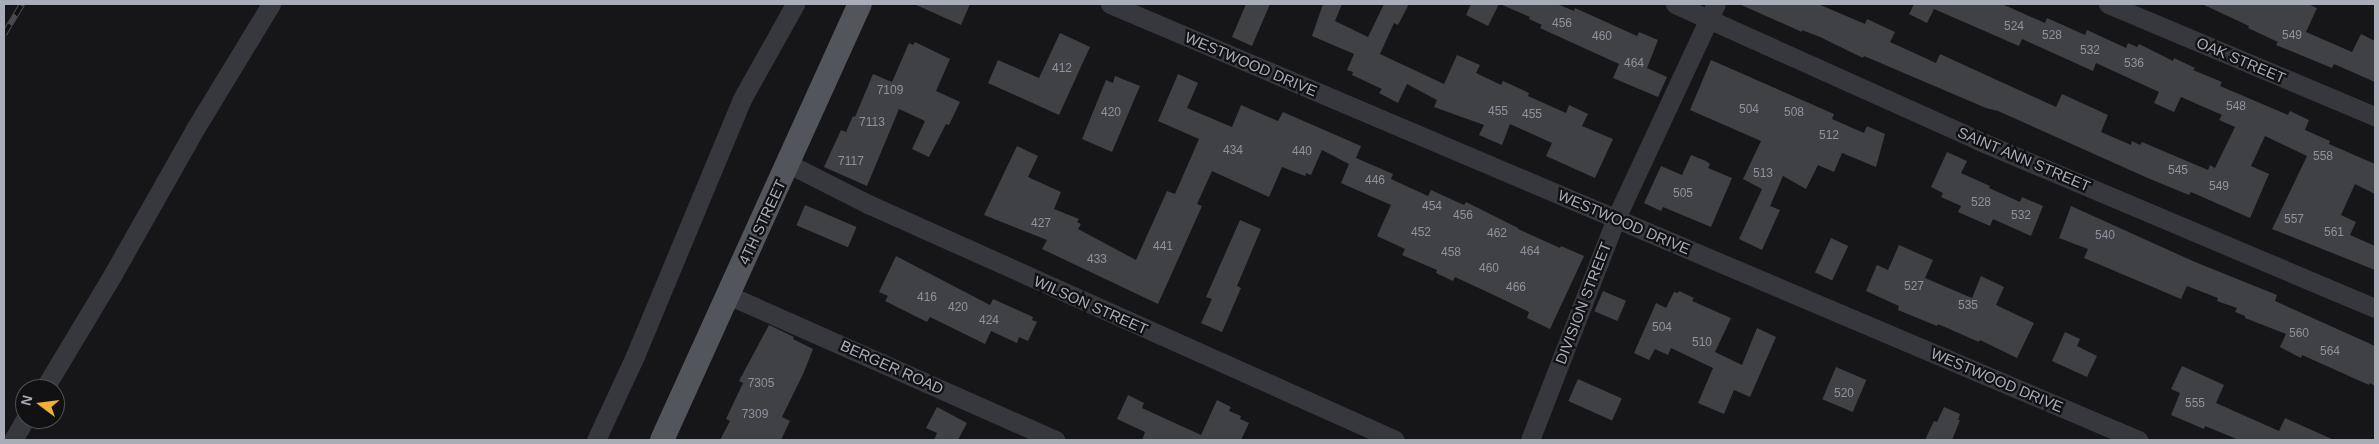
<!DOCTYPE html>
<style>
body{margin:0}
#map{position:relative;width:2379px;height:444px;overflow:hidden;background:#161618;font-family:Helvetica,sans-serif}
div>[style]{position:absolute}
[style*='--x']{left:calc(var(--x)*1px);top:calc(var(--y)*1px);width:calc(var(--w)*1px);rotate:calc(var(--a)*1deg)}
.building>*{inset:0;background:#404145;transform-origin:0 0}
.minor>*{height:19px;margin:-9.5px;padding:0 9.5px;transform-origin:9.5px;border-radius:9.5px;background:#37383d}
.major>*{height:24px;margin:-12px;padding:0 12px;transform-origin:12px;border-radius:12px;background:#53555c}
.rail>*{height:5.5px;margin-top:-2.75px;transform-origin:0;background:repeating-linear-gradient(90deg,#111113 0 11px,#4a4c52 0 22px);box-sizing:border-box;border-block:1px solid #4a4c52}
span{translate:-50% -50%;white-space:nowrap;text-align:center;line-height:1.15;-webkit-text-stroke:4.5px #111113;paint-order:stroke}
.number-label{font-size:12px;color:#8e929b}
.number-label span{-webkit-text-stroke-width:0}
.street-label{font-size:15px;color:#a8adb8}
.frame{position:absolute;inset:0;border:5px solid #a8adb8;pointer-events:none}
.north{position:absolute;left:15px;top:379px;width:50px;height:50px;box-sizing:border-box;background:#111113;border:1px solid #4d4f55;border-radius:50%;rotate:285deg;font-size:14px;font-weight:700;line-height:20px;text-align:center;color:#a8adb8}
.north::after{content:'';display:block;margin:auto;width:18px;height:22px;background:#f2b134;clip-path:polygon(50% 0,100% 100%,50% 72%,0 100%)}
</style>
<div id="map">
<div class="building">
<div style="clip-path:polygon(914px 4px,970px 4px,961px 25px)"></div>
<div style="clip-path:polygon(1246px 4px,1270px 4px,1252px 46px,1232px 37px)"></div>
<div style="clip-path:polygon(1323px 4px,1342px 4px,1335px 21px,1368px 37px,1384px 4px,1409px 4px,1398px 25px,1394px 23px,1380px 54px,1444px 84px,1457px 55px,1480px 65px,1476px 73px,1501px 85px,1503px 81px,1529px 93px,1528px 96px,1566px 113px,1569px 105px,1588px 114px,1582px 126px,1613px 139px,1595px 178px,1546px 156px,1552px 143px,1510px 124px,1502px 145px,1479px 135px,1484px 125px,1434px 107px,1437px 100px,1407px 84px,1398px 103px,1379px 93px,1382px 89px,1352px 75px,1353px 72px,1347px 70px,1354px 54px,1312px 36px)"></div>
<div style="clip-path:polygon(1471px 4px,1499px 4px,1488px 26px,1466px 15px)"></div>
<div style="clip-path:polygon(1500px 4px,1557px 4px,1574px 11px,1575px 8px,1637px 36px,1639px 32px,1658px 40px,1647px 68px,1667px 77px,1658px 97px,1613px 78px,1619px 64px,1540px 28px,1542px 25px,1529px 19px,1530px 17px)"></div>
<div style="clip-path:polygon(1739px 4px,1818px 4px,1865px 24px,1867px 19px,1895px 32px,1890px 42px,1936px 63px,1940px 54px,2056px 107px,2062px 94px,2108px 115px,2101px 132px,2131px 145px,2132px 141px,2140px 145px,2142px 142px,2208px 170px,2210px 165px,2215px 168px,2235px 127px,2219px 120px,2222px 115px,2181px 97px,2174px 112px,2154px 103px,2159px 92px,2096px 63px,2093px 71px,2022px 39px,2019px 46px,1934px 9px,1927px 23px,1909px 14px,1914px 4px,2002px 4px,2045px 23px,2047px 18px,2085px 35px,2087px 30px,2126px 48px,2128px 43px,2137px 47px,2139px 44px,2173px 61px,2174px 58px,2195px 68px,2193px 70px,2222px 82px,2220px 86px,2288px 115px,2290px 111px,2309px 120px,2305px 130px,2330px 141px,2329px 144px,2375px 164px,2375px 194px,2355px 184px,2341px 215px,2356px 222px,2350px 235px,2375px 246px,2375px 270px,2272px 229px,2307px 156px,2265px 136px,2251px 166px,2269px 174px,2250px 218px,2191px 192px,2189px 195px,2150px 179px,1998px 111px,1986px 108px,1864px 56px,1863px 58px,1820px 37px,1802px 30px,1802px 32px)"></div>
<div style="clip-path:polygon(2202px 4px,2308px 4px,2317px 8px,2306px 32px,2352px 52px,2361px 34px,2375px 41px,2375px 82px,2334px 64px,2332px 68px,2276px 45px,2278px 42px,2248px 28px,2249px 26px)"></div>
<div style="clip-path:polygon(1060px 33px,1090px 47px,1059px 115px,988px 83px,998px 60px,1039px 78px)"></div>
<div style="clip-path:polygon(915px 42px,950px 59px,936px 91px,960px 102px,949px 125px,946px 124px,929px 157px,912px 149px,925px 121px,899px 109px,867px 186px,824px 167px,841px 130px,846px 132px,853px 116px,855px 117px,873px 74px,892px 82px,909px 43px,913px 45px)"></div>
<div style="clip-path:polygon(1711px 60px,1834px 114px,1832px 119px,1864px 133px,1867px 126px,1885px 134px,1876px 167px,1842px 153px,1834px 172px,1818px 165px,1806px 189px,1783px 176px,1770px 206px,1780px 210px,1762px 250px,1739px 239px,1762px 189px,1743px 179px,1761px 141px,1690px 110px)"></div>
<div style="clip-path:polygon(1178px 74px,1198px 83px,1187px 108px,1232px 127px,1241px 105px,1278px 121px,1283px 112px,1361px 146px,1356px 158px,1393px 174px,1391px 179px,1428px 196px,1431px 190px,1464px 205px,1466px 202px,1518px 228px,1518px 229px,1560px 248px,1561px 246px,1584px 256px,1550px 329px,1527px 318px,1529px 312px,1498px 297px,1455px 277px,1453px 281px,1436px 273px,1437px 270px,1402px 255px,1405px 249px,1377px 236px,1391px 205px,1341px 183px,1349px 164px,1322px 150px,1311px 175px,1306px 173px,1305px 176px,1282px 167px,1269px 197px,1212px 171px,1197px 204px,1202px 206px,1158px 304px,1042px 249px,1047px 240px,984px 215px,1017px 146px,1038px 156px,1028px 177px,1061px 192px,1054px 209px,1079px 219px,1077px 222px,1081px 224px,1078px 229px,1136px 260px,1167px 191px,1175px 194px,1199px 139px,1158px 121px)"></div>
<div style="clip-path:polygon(1115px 76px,1140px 86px,1112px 152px,1082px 139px,1106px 80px,1113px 83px)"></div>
<div style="clip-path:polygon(1947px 152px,1967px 161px,1961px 173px,1990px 186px,1989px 188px,2020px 202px,2022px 197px,2043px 206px,2031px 236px,1993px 219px,1990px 226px,1958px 212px,1961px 206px,1941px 197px,1943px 193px,1931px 187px)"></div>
<div style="clip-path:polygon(1691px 155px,1706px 161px,1710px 164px,1708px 168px,1732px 178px,1711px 227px,1663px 207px,1661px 211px,1644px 203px,1661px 166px,1682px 175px)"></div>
<div style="left:805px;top:205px;width:56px;height:22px;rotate:23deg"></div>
<div style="clip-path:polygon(2071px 206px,2195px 262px,2277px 295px,2275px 301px,2375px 346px,2375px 386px,2370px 383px,2369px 385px,2302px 355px,2301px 358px,2280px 347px,2286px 334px,2245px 318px,2245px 316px,2235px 312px,2237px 308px,2217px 301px,2218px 298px,2187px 286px,2181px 299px,2084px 258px,2088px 249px,2059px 238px)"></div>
<div style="clip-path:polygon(1240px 220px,1261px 229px,1237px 286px,1241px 288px,1222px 332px,1201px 323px,1212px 299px,1206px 297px)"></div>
<div style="left:1831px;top:238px;width:19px;height:38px;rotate:25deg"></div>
<div style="clip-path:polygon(1899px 245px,1933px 260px,1925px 278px,1972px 298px,1981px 276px,2004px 287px,1996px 305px,2034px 323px,2017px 358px,1980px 340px,1979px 342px,1938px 324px,1937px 326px,1898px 310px,1899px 306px,1866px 291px,1877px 265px,1888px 270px)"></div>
<div style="clip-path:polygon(896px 256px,990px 305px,993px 299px,1033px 317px,1032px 320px,1037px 322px,1028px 341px,1019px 337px,1017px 343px,991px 331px,985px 344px,930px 317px,927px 322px,885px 301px,888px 296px,879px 292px)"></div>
<div style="left:1603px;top:291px;width:25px;height:22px;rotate:23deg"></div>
<div style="clip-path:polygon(1679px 291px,1694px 298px,1692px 301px,1731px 318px,1715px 352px,1742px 365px,1757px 328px,1776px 337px,1750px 397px,1734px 390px,1724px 414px,1698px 403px,1713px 368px,1671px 348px,1668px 355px,1655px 349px,1649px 360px,1634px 353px,1656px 303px,1666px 308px,1674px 292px,1678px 293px)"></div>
<div style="clip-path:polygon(769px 325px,794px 337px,793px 339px,813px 349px,804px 372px,782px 417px,790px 421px,781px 440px,720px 440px,730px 421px,726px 419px,743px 383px,739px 381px)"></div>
<div style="clip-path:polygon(2065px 332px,2080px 339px,2077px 346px,2097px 356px,2087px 377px,2052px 361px)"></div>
<div style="clip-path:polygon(2182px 366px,2224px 385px,2216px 403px,2279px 431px,2285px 418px,2334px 440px,2239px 440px,2205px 426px,2204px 429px,2171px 415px,2180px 393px,2171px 389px)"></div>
<div style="left:1836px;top:367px;width:33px;height:35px;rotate:23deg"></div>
<div style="left:1578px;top:379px;width:48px;height:24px;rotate:24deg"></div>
<div style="clip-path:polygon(1128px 395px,1144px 403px,1142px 408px,1201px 435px,1217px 400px,1231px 407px,1229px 411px,1241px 416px,1240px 419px,1249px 423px,1241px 440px,1142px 440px,1145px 432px,1117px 419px)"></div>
<div style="clip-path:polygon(937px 407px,967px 423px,958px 440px,934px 440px,937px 433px,926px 428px)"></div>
<div style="clip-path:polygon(1944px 407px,1960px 414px,1958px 420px,1960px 420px,1952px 440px,1925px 440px,1934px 421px,1937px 422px)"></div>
</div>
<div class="minor">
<div style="--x:1110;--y:4;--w:1117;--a:22.98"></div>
<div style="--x:1675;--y:4;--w:331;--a:24.2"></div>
<div style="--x:1977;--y:140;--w:432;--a:22.9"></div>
<div style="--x:2108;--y:4;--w:290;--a:22.8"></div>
<div style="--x:789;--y:164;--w:89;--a:26.9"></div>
<div style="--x:868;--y:204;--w:577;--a:24.12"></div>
<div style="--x:728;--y:295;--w:358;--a:23.9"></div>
<div style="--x:44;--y:389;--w:134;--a:-59"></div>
<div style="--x:113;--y:274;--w:167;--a:-60.5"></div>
<div style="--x:195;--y:129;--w:146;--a:-58.7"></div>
<div style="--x:13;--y:440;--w:24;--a:-60"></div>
<div style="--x:596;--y:440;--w:93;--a:-65.1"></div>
<div style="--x:635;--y:356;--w:278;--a:-67.4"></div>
<div style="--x:742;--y:99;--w:109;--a:-60.8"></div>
<div style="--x:1530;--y:440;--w:238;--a:-68.8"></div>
<div style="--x:1616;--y:218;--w:236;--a:-65"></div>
</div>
<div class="major">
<div style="--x:662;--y:440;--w:479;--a:-65.6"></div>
</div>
<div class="rail">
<div style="--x:4;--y:34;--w:35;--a:-59"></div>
</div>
<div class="number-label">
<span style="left:1562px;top:24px">456</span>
<span style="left:2014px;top:27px">524</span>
<span style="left:2052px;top:36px">528</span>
<span style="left:2292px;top:36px">549</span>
<span style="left:1602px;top:37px">460</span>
<span style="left:2090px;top:51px">532</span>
<span style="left:1634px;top:64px">464</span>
<span style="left:2134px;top:64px">536</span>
<span style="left:1062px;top:69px">412</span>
<span style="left:890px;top:91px">7109</span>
<span style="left:2236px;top:107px">548</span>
<span style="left:1749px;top:110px">504</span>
<span style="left:1498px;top:112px">455</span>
<span style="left:1111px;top:113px">420</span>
<span style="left:1794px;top:113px">508</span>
<span style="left:1532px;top:115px">455</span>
<span style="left:872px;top:123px">7113</span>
<span style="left:1829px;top:136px">512</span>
<span style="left:1233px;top:151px">434</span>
<span style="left:1302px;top:152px">440</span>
<span style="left:2323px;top:157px">558</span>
<span style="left:851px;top:162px">7117</span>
<span style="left:2178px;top:171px">545</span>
<span style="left:1763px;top:174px">513</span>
<span style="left:1375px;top:181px">446</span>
<span style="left:2219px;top:187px">549</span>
<span style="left:1683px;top:194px">505</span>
<span style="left:1981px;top:203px">528</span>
<span style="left:1432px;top:207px">454</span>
<span style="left:1463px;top:216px">456</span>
<span style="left:2021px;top:216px">532</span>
<span style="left:2294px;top:220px">557</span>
<span style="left:1041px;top:224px">427</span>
<span style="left:1421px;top:233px">452</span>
<span style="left:2334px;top:233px">561</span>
<span style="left:1497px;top:234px">462</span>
<span style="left:2105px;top:236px">540</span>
<span style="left:1163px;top:247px">441</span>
<span style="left:1530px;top:252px">464</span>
<span style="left:1451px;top:253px">458</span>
<span style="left:1097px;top:260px">433</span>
<span style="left:1489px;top:269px">460</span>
<span style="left:1914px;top:287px">527</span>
<span style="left:1516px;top:288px">466</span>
<span style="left:927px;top:298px">416</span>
<span style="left:1968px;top:306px">535</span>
<span style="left:958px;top:308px">420</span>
<span style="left:989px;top:321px">424</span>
<span style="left:1662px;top:328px">504</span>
<span style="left:2299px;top:334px">560</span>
<span style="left:1702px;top:343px">510</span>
<span style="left:2330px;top:352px">564</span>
<span style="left:761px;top:384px">7305</span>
<span style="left:1844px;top:394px">520</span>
<span style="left:2195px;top:404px">555</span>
<span style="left:755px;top:415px">7309</span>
</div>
<div class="street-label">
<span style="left:2241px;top:60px;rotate:23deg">OAK STREET</span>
<span style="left:1251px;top:64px;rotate:23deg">WESTWOOD DRIVE</span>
<span style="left:2024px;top:159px;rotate:23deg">SAINT ANN STREET</span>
<span style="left:762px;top:222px;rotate:-65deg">4TH STREET</span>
<span style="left:1624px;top:222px;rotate:23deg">WESTWOOD DRIVE</span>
<span style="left:1583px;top:303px;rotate:-69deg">DIVISION STREET</span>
<span style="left:1091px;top:305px;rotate:24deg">WILSON STREET</span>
<span style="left:892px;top:367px;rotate:24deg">BERGER ROAD</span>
<span style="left:1997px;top:380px;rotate:23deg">WESTWOOD DRIVE</span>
</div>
<div class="frame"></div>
<div class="north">N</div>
</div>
